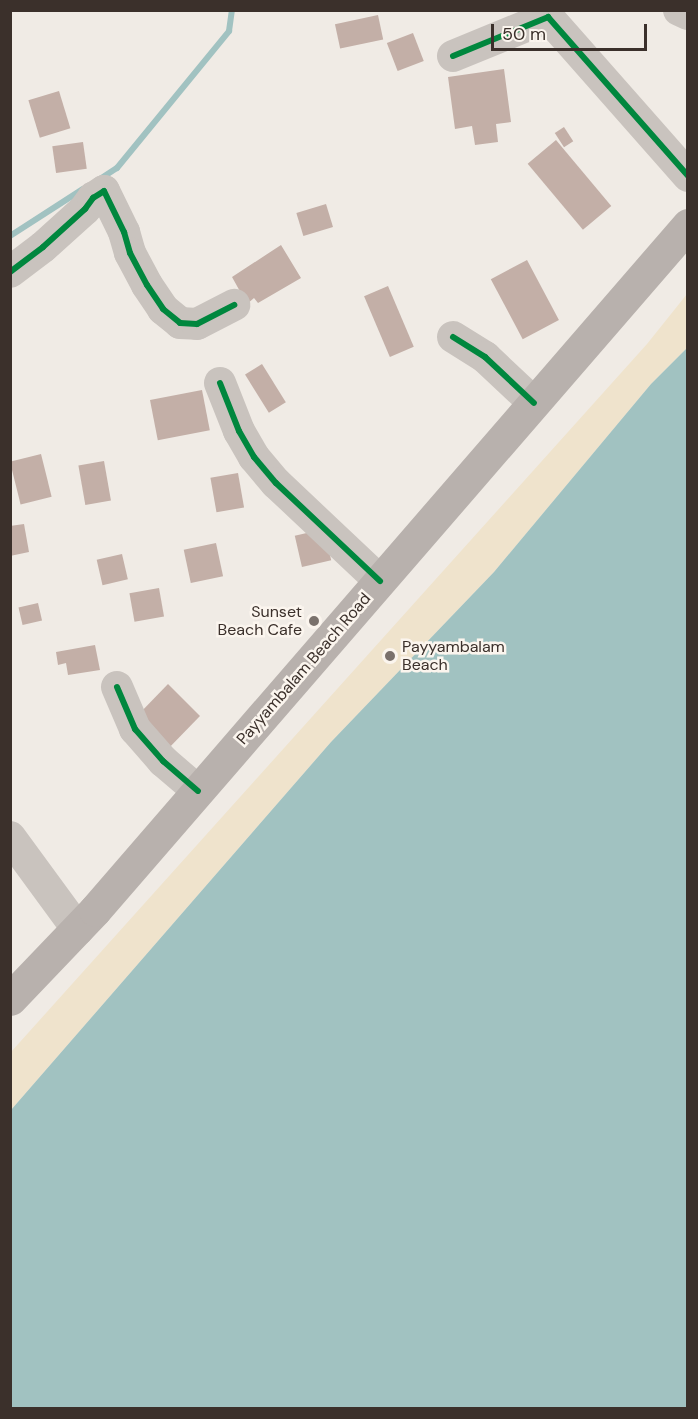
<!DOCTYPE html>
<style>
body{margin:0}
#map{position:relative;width:698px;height:1419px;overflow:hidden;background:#f0ebe5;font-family:"DM Sans",sans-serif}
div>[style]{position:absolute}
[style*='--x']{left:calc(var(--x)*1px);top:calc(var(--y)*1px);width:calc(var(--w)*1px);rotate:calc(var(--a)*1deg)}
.sand>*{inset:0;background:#efe3cc}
.water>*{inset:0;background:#a1c2c1}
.stream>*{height:6px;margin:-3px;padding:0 3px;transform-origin:3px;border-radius:3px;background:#a1c2c1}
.building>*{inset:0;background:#c3afa7;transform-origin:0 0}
.minor>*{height:32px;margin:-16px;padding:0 16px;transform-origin:16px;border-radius:16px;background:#c9c3be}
.major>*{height:33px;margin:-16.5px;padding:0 16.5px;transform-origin:16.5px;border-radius:16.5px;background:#b8b1ad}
.cycleway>*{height:6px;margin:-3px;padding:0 3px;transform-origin:3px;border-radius:3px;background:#00873e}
.dots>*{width:16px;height:16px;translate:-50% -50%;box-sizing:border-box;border:3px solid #fbf5ee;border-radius:50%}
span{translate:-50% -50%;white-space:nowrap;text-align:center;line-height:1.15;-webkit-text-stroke:5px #fbf5ee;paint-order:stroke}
.poi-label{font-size:16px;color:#3b302b}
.right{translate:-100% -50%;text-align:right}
.left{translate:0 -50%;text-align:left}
.street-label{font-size:16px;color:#3b302b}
.frame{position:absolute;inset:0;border:12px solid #3b302b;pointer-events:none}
.scale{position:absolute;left:491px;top:24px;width:156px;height:27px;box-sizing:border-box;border:3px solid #3b302b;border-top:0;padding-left:8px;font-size:18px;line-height:21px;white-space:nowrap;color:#3b302b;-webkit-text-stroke:4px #fbf5ee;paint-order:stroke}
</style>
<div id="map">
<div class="sand">
<div style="clip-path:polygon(687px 294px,687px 348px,651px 384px,494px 572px,331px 742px,11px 1110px,11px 1052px,647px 344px)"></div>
</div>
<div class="water">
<div style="clip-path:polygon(687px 348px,687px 1408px,11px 1408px,11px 1110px,331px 742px,494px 572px,651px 384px)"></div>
</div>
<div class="stream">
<div style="--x:100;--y:179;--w:20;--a:-33"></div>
<div style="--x:117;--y:168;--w:177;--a:-50.7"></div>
<div style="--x:229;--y:31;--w:21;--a:-82"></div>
<div style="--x:10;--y:236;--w:87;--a:-32.8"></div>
</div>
<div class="building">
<div style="left:378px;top:15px;width:25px;height:44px;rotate:78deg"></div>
<div style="left:413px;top:33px;width:30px;height:28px;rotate:69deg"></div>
<div style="clip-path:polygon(504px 69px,511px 122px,496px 124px,498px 142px,475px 145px,472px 126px,455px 129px,448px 77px)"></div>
<div style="left:59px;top:91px;width:39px;height:32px;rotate:73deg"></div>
<div style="left:564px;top:127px;width:17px;height:11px;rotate:57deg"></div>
<div style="left:556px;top:140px;width:86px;height:37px;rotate:50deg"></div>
<div style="left:83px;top:142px;width:27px;height:31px;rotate:82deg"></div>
<div style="left:326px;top:204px;width:24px;height:31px;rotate:73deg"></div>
<div style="clip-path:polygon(281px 245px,301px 278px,258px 303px,254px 298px,247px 304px,232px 277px)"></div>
<div style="left:527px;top:260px;width:68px;height:41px;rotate:62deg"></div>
<div style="left:388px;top:286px;width:66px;height:26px;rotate:67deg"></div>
<div style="left:262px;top:364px;width:45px;height:20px;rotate:58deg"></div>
<div style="left:202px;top:390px;width:41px;height:53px;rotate:79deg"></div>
<div style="left:41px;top:454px;width:44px;height:32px;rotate:76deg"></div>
<div style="left:104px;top:461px;width:40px;height:26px;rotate:80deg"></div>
<div style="left:238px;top:473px;width:35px;height:28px;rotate:80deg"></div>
<div style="clip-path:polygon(24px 524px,29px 552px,10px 556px,10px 526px)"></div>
<div style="left:324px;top:529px;width:32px;height:30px;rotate:77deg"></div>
<div style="left:216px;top:543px;width:34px;height:33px;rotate:78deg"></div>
<div style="left:122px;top:554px;width:26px;height:26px;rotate:77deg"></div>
<div style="left:159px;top:588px;width:29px;height:30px;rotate:80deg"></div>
<div style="left:38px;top:603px;width:18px;height:20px;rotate:77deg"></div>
<div style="clip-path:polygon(95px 645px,100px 670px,68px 675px,66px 663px,58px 665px,56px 652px)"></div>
<div style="clip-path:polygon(168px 684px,200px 716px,164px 753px,137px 716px)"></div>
</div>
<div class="minor">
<div style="--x:679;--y:10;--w:10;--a:24"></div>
<div style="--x:453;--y:56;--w:103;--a:-22.3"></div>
<div style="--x:548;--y:17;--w:212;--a:48.6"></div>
<div style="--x:10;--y:272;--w:41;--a:-37.1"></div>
<div style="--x:43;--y:247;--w:57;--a:-42.1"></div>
<div style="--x:85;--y:209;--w:14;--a:-54"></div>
<div style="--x:93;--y:198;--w:13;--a:-32"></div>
<div style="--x:104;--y:191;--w:46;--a:64"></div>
<div style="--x:124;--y:232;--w:22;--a:74"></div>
<div style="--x:130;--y:253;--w:36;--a:62"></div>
<div style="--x:147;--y:285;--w:29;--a:56"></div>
<div style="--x:163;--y:309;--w:22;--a:39"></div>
<div style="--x:180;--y:323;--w:17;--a:3"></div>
<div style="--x:197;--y:324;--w:42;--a:-27.2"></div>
<div style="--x:453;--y:337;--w:38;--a:32"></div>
<div style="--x:485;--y:357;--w:67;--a:43.2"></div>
<div style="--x:220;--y:383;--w:52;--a:68.4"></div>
<div style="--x:239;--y:431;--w:30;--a:60"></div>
<div style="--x:254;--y:457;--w:34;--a:50"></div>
<div style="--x:276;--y:483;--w:143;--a:43.3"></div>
<div style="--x:117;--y:687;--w:46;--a:66.8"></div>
<div style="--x:135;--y:729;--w:43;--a:48.8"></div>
<div style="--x:163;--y:761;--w:46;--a:40.6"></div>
<div style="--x:10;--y:837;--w:115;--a:53.8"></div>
</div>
<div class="major">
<div style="--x:10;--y:999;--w:123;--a:-46.3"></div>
<div style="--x:95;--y:910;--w:906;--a:-49.12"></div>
</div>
<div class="cycleway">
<div style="--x:453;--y:56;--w:103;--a:-22.3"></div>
<div style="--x:548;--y:17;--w:212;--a:48.6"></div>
<div style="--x:10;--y:272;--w:41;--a:-37.1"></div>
<div style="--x:43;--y:247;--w:57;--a:-42.1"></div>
<div style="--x:85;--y:209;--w:14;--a:-54"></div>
<div style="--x:93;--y:198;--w:13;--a:-32"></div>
<div style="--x:104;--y:191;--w:46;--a:64"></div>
<div style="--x:124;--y:232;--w:22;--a:74"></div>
<div style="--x:130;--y:253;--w:36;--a:62"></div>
<div style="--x:147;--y:285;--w:29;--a:56"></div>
<div style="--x:163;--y:309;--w:22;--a:39"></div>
<div style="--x:180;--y:323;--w:17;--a:3"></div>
<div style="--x:197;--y:324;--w:42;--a:-27.2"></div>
<div style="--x:453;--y:337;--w:38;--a:32"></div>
<div style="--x:485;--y:357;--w:67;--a:43.2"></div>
<div style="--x:220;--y:383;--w:52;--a:68.4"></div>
<div style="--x:239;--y:431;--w:30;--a:60"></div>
<div style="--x:254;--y:457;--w:34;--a:50"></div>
<div style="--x:276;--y:483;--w:143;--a:43.3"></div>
<div style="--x:117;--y:687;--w:46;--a:66.8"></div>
<div style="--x:135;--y:729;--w:43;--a:48.8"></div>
<div style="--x:163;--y:761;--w:46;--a:40.6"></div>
</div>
<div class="dots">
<div style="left:314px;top:621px;background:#7a716c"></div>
<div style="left:390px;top:656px;background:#7a716c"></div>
</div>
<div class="poi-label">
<span class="right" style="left:302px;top:621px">Sunset<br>Beach Cafe</span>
<span class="left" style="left:402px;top:656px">Payyambalam<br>Beach</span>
</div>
<div class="street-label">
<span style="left:304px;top:669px;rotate:-49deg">Payyambalam Beach Road</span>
</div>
<div class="frame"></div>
<div class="scale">50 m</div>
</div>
